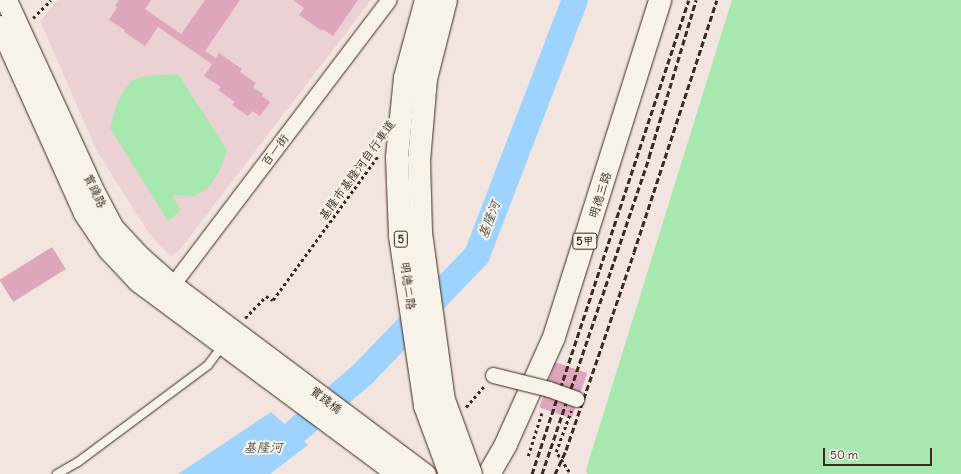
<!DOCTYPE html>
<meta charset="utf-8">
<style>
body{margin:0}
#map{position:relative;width:961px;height:474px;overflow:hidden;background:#f2e4df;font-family:Delius,"LXGW WenKai TC",sans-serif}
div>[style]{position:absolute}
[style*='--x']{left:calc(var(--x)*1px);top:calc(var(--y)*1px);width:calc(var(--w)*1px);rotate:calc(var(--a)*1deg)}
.built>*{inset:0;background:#ecd1d4}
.green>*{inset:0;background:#a7e7b0}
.water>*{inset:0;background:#9ed3fd}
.river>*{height:26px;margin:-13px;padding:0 13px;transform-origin:13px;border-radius:13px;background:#9ed3fd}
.building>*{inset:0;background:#dda6bb;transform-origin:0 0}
.path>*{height:2.5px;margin-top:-1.25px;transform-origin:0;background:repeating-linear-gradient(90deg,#3b2a1e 0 3px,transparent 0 6px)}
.roads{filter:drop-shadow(0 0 1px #3b2a1e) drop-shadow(0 0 1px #3b2a1e)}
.lane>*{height:8px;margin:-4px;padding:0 4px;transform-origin:4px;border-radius:4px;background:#f7f3e8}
.street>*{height:15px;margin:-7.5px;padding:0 7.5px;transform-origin:7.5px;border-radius:7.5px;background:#f7f3e8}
.secondary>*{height:21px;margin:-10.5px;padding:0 10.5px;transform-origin:10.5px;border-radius:10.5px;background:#f7f3e8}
.primary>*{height:22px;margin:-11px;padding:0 11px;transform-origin:11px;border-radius:11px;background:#f7f3e8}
.rail>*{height:3px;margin-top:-1.5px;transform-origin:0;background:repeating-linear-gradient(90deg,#3b2a1e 0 6px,transparent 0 9px)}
.bridges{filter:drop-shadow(0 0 1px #3b2a1e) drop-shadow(0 0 1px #3b2a1e)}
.street-bridge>*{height:15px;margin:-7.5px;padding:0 7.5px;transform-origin:7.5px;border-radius:7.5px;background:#f7f3e8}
.primary-bridge>*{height:22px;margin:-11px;padding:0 11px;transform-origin:11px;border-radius:11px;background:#f7f3e8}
span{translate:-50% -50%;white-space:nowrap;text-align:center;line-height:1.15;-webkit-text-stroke:4px #f7f3e8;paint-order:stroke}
.shield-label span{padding:1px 3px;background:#f7f3e8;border:1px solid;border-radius:3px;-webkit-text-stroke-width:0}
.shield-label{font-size:11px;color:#3b2a1e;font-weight:700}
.street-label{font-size:12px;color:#3b2a1e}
.water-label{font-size:13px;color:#545456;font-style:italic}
.scale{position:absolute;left:823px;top:448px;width:109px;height:18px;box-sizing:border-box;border:2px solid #3b2a1e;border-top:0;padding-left:5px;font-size:12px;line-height:14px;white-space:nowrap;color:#3b2a1e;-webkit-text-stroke:3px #f7f3e8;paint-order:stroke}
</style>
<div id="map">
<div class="built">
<div style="clip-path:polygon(58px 0,371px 0,178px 252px,170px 256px,148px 232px,97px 151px,40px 21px)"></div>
</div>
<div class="green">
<div style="clip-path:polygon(732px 0,961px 0,961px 474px,587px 474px,586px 470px)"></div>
<div style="clip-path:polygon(172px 74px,179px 75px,227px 150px,220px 170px,207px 189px,194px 196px,172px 195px,181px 210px,168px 221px,110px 128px,118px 100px,130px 82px,140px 77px)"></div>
</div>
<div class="water">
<div style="clip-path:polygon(271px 412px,308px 445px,270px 474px,178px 474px)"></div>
</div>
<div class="river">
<div style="--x:246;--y:474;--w:154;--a:-40.5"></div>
<div style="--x:363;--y:374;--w:165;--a:-46.2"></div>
<div style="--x:477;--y:255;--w:273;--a:-69"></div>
</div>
<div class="building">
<div style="clip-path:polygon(119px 0,151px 0,145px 9px,181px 34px,205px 0,240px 0,205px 51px,216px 58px,219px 53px,242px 69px,240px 72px,256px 83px,253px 87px,263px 94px,262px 96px,270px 102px,260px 116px,252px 111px,248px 116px,232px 105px,235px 102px,218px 90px,221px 87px,204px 76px,212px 64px,158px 27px,145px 46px,124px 32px,125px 30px,109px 20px,117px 8px,115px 6px)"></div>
<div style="clip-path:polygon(293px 0,358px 0,333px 36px,323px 29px,322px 31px,299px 15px,304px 8px)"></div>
<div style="left:52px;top:247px;width:26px;height:62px;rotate:58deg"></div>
<div style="left:555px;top:362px;width:34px;height:48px;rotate:19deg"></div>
</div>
<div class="path">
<div style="--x:33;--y:18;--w:25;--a:-45"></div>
<div style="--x:245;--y:318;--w:30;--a:-46"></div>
<div style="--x:266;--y:296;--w:8;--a:30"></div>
<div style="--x:273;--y:300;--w:178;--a:-53.9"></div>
<div style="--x:466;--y:407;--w:29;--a:-49"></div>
<div style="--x:528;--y:456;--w:46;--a:-72.3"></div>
<div style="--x:569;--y:472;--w:24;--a:-123"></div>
<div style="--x:556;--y:452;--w:44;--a:-69.9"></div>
</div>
<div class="roads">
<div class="lane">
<div style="--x:57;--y:474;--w:24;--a:-30"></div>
<div style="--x:78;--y:462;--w:162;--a:-36.7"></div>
<div style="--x:208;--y:365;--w:25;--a:-53"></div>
</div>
<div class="street">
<div style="--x:166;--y:293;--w:368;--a:-52.8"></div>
</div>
<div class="secondary">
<div style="--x:6;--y:0;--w:213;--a:65.4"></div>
<div style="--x:95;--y:194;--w:40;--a:62"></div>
<div style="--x:114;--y:229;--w:35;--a:47"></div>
<div style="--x:138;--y:255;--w:45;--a:41.4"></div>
<div style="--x:172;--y:285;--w:316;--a:36.8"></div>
<div style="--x:0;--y:26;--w:205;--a:65.8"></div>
<div style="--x:84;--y:213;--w:43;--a:56.3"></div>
<div style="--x:108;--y:249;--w:44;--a:46.8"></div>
<div style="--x:138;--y:281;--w:324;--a:36.6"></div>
</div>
<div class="primary">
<div style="--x:489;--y:474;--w:34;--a:-60"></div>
<div style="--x:506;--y:444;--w:117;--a:-65.8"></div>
<div style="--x:554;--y:337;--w:353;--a:-72.5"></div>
</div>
</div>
<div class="rail">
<div style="--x:532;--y:474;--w:499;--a:-71.7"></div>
<div style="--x:542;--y:474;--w:335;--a:-71.3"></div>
<div style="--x:649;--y:157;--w:164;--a:-73.3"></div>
<div style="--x:555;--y:474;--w:26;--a:-65"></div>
<div style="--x:566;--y:450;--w:209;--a:-71"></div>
<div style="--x:634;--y:252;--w:265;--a:-71.8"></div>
</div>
<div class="bridges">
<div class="street-bridge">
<div style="--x:493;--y:375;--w:58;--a:14"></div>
<div style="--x:549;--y:389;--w:29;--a:20"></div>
</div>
<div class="primary-bridge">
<div style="--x:426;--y:0;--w:81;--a:105.1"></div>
<div style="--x:405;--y:78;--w:79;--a:95.8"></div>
<div style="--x:397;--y:157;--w:79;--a:87.8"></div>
<div style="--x:400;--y:236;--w:172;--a:81.6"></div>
<div style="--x:425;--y:406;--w:72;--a:69.8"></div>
<div style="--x:446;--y:0;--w:81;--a:104.2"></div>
<div style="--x:426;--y:79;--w:81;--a:94.9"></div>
<div style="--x:419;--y:160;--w:73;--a:88.4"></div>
<div style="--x:421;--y:233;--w:169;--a:82.2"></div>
<div style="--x:444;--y:400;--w:79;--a:70"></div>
</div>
</div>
<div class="shield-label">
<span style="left:401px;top:239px">5</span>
<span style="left:585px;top:241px">5甲</span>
</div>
<div class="street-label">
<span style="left:275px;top:150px;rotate:-53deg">百一街</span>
<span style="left:357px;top:170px;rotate:-54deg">基隆市基隆河自行車道</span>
<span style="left:95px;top:191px;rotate:64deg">實踐路</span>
<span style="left:600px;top:195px;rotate:-72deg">明德三路</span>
<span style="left:408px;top:286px;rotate:82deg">明德二路</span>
<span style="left:326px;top:400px;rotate:37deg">實踐橋</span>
</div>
<div class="water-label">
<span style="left:490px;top:220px;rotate:-69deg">基隆河</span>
<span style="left:263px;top:448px">基隆河</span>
</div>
<div class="scale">50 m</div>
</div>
